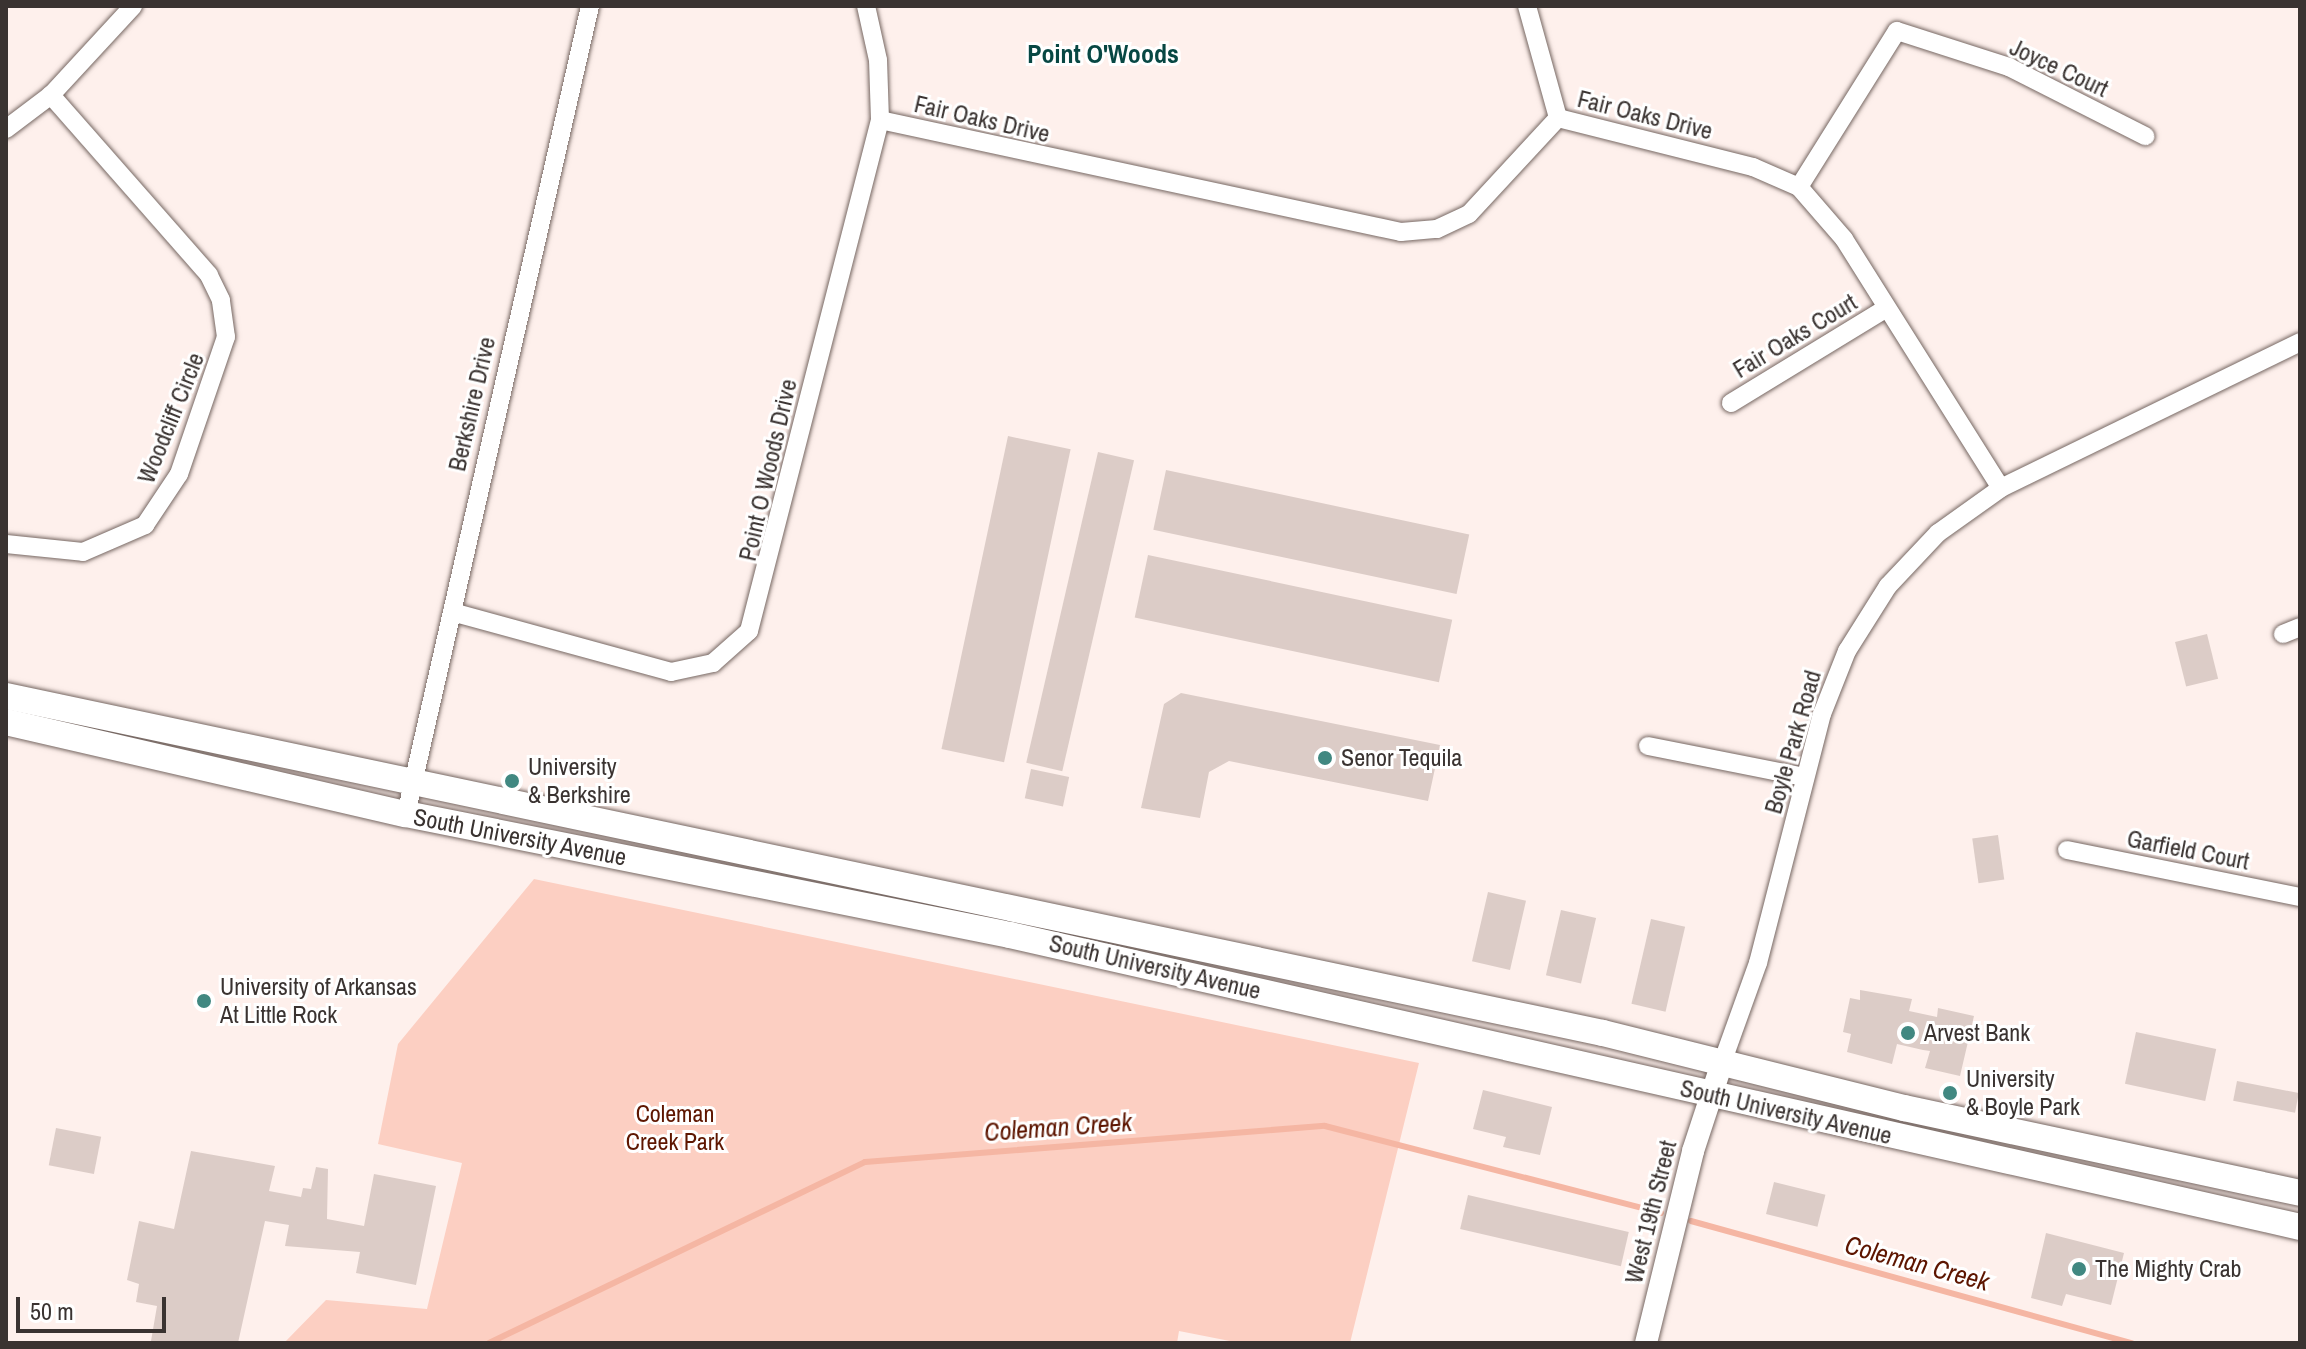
<!DOCTYPE html>
<style>
body{margin:0}
#map{position:relative;width:2306px;height:1349px;overflow:hidden;background:#fef0ec;font-family:"Archivo Narrow",sans-serif}
div>[style]{position:absolute}
[style*='--x']{left:calc(var(--x)*1px);top:calc(var(--y)*1px);width:calc(var(--w)*1px);rotate:calc(var(--a)*1deg)}
.green>*{inset:0;background:#fccfc2}
.stream>*{height:6px;margin:-3px;padding:0 3px;transform-origin:3px;border-radius:3px;background:#f5b6a3}
.building>*{inset:0;background:#dcccc7;transform-origin:0 0}
.roads{filter:drop-shadow(0 0 2px #766762) drop-shadow(0 0 2px #766762)}
.minor>*{height:18px;margin:-9px;padding:0 9px;transform-origin:9px;border-radius:9px;background:#fff}
.tertiary>*{height:22px;margin:-11px;padding:0 11px;transform-origin:11px;border-radius:11px;background:#fff}
.secondary>*{height:26px;margin:-13px;padding:0 13px;transform-origin:13px;border-radius:13px;background:#fff}
.dots>*{width:22px;height:22px;translate:-50% -50%;box-sizing:border-box;border:4px solid #fff;border-radius:50%}
span{translate:-50% -50%;white-space:nowrap;text-align:center;line-height:1.15;-webkit-text-stroke:6px #fff;paint-order:stroke}
.street-label{font-size:24px;color:#3a3331}
.poi-label{font-size:24px;color:#3a3331}
.left{translate:0 -50%;text-align:left}
.park-label{font-size:24px;color:#5e1600}
.neighbourhood-label{font-size:26px;color:#074743;font-weight:700}
.water-label{font-size:26px;color:#5d1500;font-style:italic}
.frame{position:absolute;inset:0;border:8px solid #3a3331;pointer-events:none}
.scale{position:absolute;left:16px;top:1297px;width:150px;height:36px;box-sizing:border-box;border:4px solid #3a3331;border-top:0;padding-left:10px;font-size:24px;line-height:28px;white-space:nowrap;color:#3a3331;-webkit-text-stroke:6px #fff;paint-order:stroke}
</style>
<div id="map">
<div class="green">
<div style="clip-path:polygon(534px 879px,1419px 1063px,1350px 1343px,1240px 1343px,1179px 1331px,1177px 1343px,284px 1343px,326px 1300px,427px 1309px,462px 1163px,378px 1144px,398px 1044px)"></div>
</div>
<div class="stream">
<div style="--x:1691;--y:1221;--w:458;--a:15.5"></div>
<div style="--x:489;--y:1343;--w:417;--a:-25.7"></div>
<div style="--x:865;--y:1162;--w:461;--a:-4.5"></div>
<div style="--x:1325;--y:1126;--w:347;--a:14.5"></div>
</div>
<div class="building">
<div style="left:1008px;top:436px;width:64px;height:320px;rotate:12deg"></div>
<div style="left:1098px;top:452px;width:37px;height:319px;rotate:13deg"></div>
<div style="left:1166px;top:470px;width:310px;height:61px;rotate:12deg"></div>
<div style="left:1148px;top:555px;width:311px;height:64px;rotate:12deg"></div>
<div style="left:2207px;top:634px;width:46px;height:33px;rotate:76deg"></div>
<div style="clip-path:polygon(1181px 693px,1440px 745px,1428px 801px,1229px 761px,1209px 772px,1200px 818px,1141px 808px,1164px 704px)"></div>
<div style="left:1031px;top:769px;width:39px;height:30px;rotate:12deg"></div>
<div style="left:1998px;top:835px;width:45px;height:26px;rotate:82deg"></div>
<div style="left:1488px;top:892px;width:39px;height:71px;rotate:13deg"></div>
<div style="left:1561px;top:910px;width:36px;height:67px;rotate:13deg"></div>
<div style="left:1651px;top:919px;width:35px;height:87px;rotate:13deg"></div>
<div style="clip-path:polygon(1860px 990px,1912px 999px,1909px 1011px,1937px 1017px,1938px 1008px,1974px 1016px,1960px 1076px,1925px 1068px,1930px 1051px,1923px 1050px,1897px 1044px,1892px 1064px,1847px 1052px,1851px 1034px,1843px 1032px,1850px 998px,1860px 1000px)"></div>
<div style="left:2136px;top:1032px;width:82px;height:53px;rotate:12deg"></div>
<div style="left:2237px;top:1081px;width:63px;height:20px;rotate:11deg"></div>
<div style="clip-path:polygon(1483px 1090px,1552px 1107px,1540px 1155px,1503px 1147px,1506px 1137px,1473px 1129px)"></div>
<div style="left:56px;top:1128px;width:46px;height:38px;rotate:11deg"></div>
<div style="clip-path:polygon(191px 1151px,275px 1166px,269px 1191px,301px 1197px,303px 1188px,311px 1189px,316px 1167px,328px 1169px,327px 1219px,364px 1226px,374px 1174px,436px 1186px,416px 1285px,356px 1273px,360px 1252px,285px 1246px,289px 1225px,265px 1221px,238px 1343px,151px 1341px,157px 1306px,136px 1302px,139px 1284px,127px 1280px,139px 1221px,174px 1229px)"></div>
<div style="left:1774px;top:1182px;width:53px;height:33px;rotate:14deg"></div>
<div style="left:1468px;top:1195px;width:165px;height:35px;rotate:13deg"></div>
<div style="clip-path:polygon(2046px 1233px,2124px 1253px,2111px 1305px,2066px 1294px,2062px 1306px,2031px 1298px)"></div>
</div>
<div class="roads">
<div class="minor">
<div style="--x:1527;--y:6;--w:116;--a:74.5"></div>
<div style="--x:1558;--y:118;--w:201;--a:14.1"></div>
<div style="--x:1753;--y:167;--w:50;--a:23.5"></div>
<div style="--x:1799;--y:187;--w:69;--a:49.1"></div>
<div style="--x:1844;--y:239;--w:294;--a:57.8"></div>
<div style="--x:880;--y:120;--w:533;--a:12.13"></div>
<div style="--x:1401;--y:232;--w:36;--a:-5"></div>
<div style="--x:1437;--y:229;--w:35;--a:-25"></div>
<div style="--x:1469;--y:214;--w:131;--a:-47.2"></div>
<div style="--x:6;--y:129;--w:56;--a:-37.1"></div>
<div style="--x:51;--y:95;--w:121;--a:-47.3"></div>
<div style="--x:1799;--y:187;--w:184;--a:-57.9"></div>
<div style="--x:1897;--y:31;--w:118;--a:17.8"></div>
<div style="--x:2009;--y:67;--w:153;--a:26.9"></div>
<div style="--x:1731;--y:403;--w:180;--a:-31.4"></div>
<div style="--x:6;--y:544;--w:77;--a:5.9"></div>
<div style="--x:83;--y:552;--w:68;--a:-23.5"></div>
<div style="--x:145;--y:525;--w:61;--a:-56.3"></div>
<div style="--x:179;--y:474;--w:145;--a:-71.1"></div>
<div style="--x:226;--y:337;--w:37;--a:-98"></div>
<div style="--x:221;--y:300;--w:28;--a:-116"></div>
<div style="--x:209;--y:275;--w:240;--a:-131.3"></div>
<div style="--x:452;--y:612;--w:227;--a:15.3"></div>
<div style="--x:671;--y:672;--w:43;--a:-12.1"></div>
<div style="--x:713;--y:663;--w:48;--a:-41.6"></div>
<div style="--x:749;--y:631;--w:528;--a:-75.62"></div>
<div style="--x:880;--y:120;--w:60;--a:-91.9"></div>
<div style="--x:878;--y:60;--w:55;--a:-102.5"></div>
<div style="--x:2283;--y:634;--w:18;--a:-22"></div>
<div style="--x:1648;--y:746;--w:160;--a:11.2"></div>
<div style="--x:406;--y:814;--w:829;--a:-77.17"></div>
<div style="--x:2067;--y:850;--w:238;--a:11.4"></div>
<div style="--x:1722;--y:1063;--w:106;--a:-70.2"></div>
<div style="--x:1758;--y:963;--w:257;--a:-75.6"></div>
<div style="--x:1822;--y:714;--w:68;--a:-68.4"></div>
<div style="--x:1847;--y:651;--w:77;--a:-57.8"></div>
<div style="--x:1888;--y:586;--w:73;--a:-46.7"></div>
<div style="--x:1938;--y:533;--w:77;--a:-35.5"></div>
<div style="--x:2001;--y:488;--w:333;--a:-26"></div>
</div>
<div class="tertiary">
<div style="--x:1646;--y:1343;--w:198;--a:-76.2"></div>
<div style="--x:1693;--y:1151;--w:93;--a:-71.8"></div>
</div>
<div class="secondary">
<div style="--x:6;--y:696;--w:1632;--a:11.92"></div>
<div style="--x:1603;--y:1033;--w:310;--a:14"></div>
<div style="--x:1904;--y:1108;--w:405;--a:12.1"></div>
<div style="--x:6;--y:722;--w:410;--a:13"></div>
<div style="--x:406;--y:814;--w:616;--a:11.33"></div>
<div style="--x:1010;--y:935;--w:1323;--a:12.75"></div>
</div>
</div>
<div class="dots">
<div style="left:1325px;top:758px;background:#418881"></div>
<div style="left:512px;top:781px;background:#418881"></div>
<div style="left:204px;top:1001px;background:#418881"></div>
<div style="left:1908px;top:1033px;background:#418881"></div>
<div style="left:1950px;top:1093px;background:#418881"></div>
<div style="left:2079px;top:1269px;background:#418881"></div>
</div>
<div class="street-label">
<span style="left:2059px;top:68px;rotate:25deg">Joyce Court</span>
<span style="left:1645px;top:115px;rotate:14deg">Fair Oaks Drive</span>
<span style="left:982px;top:119px;rotate:13deg">Fair Oaks Drive</span>
<span style="left:1795px;top:336px;rotate:-31deg">Fair Oaks Court</span>
<span style="left:472px;top:404px;rotate:-77deg">Berkshire Drive</span>
<span style="left:171px;top:418px;rotate:-68deg">Woodcliff Circle</span>
<span style="left:768px;top:470px;rotate:-77deg">Point O Woods Drive</span>
<span style="left:1793px;top:742px;rotate:-74deg">Boyle Park Road</span>
<span style="left:520px;top:837px;rotate:11deg">South University Avenue</span>
<span style="left:2188px;top:850px;rotate:11deg">Garfield Court</span>
<span style="left:1155px;top:967px;rotate:13deg">South University Avenue</span>
<span style="left:1786px;top:1112px;rotate:13deg">South University Avenue</span>
<span style="left:1651px;top:1212px;rotate:-76deg">West 19th Street</span>
</div>
<div class="poi-label">
<span class="left" style="left:1341px;top:758px">Senor Tequila</span>
<span class="left" style="left:528px;top:781px">University<br>&amp; Berkshire</span>
<span class="left" style="left:220px;top:1001px">University of Arkansas<br>At Little Rock</span>
<span class="left" style="left:1924px;top:1033px">Arvest Bank</span>
<span class="left" style="left:1966px;top:1093px">University<br>&amp; Boyle Park</span>
<span class="left" style="left:2095px;top:1269px">The Mighty Crab</span>
</div>
<div class="park-label">
<span style="left:675px;top:1128px">Coleman<br>Creek Park</span>
</div>
<div class="neighbourhood-label">
<span style="left:1103px;top:54px">Point O'Woods</span>
</div>
<div class="water-label">
<span style="left:1058px;top:1127px;rotate:-4deg">Coleman Creek</span>
<span style="left:1917px;top:1263px;rotate:15deg">Coleman Creek</span>
</div>
<div class="frame"></div>
<div class="scale">50 m</div>
</div>
